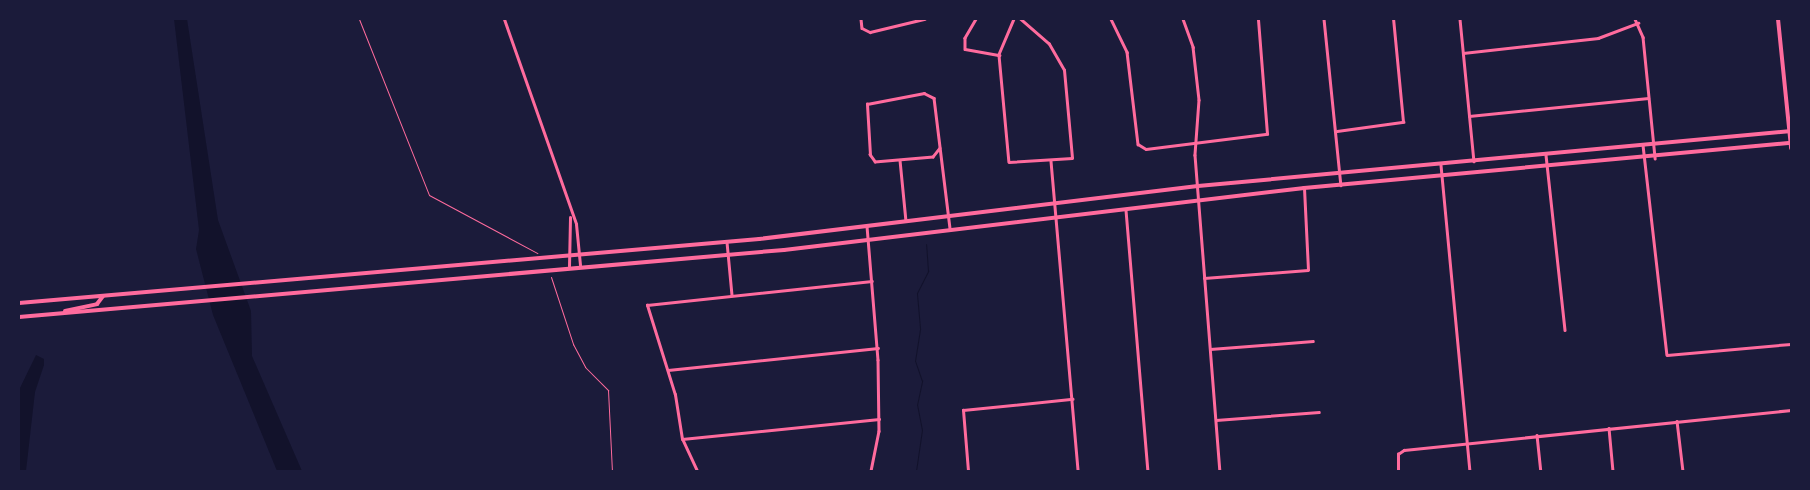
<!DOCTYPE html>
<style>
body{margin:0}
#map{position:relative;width:1810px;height:490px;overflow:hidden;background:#1b1b3a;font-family:Commissioner,sans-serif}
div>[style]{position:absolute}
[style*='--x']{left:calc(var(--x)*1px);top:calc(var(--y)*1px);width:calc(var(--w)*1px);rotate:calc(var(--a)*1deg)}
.water>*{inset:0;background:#12122b}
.stream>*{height:1px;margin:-0.5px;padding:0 0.5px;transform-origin:0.5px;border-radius:0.5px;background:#12122b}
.path>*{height:1px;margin:-0.5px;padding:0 0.5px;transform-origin:0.5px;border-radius:0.5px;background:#ff6b9d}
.minor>*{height:2.5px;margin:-1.25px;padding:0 1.25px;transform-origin:1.25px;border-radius:1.25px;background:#ff6b9d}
.tertiary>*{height:3px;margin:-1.5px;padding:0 1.5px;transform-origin:1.5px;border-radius:1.5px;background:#ff6b9d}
.secondary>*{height:4px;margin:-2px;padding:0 2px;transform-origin:2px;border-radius:2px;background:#ff6b9d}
span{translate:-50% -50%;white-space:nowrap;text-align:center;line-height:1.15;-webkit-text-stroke:5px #1b1b3a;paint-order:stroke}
.frame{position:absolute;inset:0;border:20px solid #1b1b3a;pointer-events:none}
</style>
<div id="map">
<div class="water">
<div style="clip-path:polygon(174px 19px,187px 19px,218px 220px,251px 311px,252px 356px,302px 471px,277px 471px,213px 315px,196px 249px,199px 230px)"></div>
<div style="clip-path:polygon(36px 355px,44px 359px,44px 365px,35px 392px,26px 471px,19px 471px,19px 390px)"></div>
</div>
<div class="stream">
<div style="--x:916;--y:471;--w:41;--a:-81.7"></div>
<div style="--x:922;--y:430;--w:25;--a:-101"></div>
<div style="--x:917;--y:405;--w:25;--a:-78"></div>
<div style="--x:922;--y:381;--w:21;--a:-109"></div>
<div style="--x:915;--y:361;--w:33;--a:-81"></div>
<div style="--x:920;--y:328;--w:35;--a:-95"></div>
<div style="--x:917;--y:293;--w:25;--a:-63"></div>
<div style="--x:928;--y:271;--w:27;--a:-94"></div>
</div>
<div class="path">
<div style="--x:359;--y:19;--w:189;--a:68.3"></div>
<div style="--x:429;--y:195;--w:123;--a:28.2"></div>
<div style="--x:551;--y:277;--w:71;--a:71.8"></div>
<div style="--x:573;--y:344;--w:26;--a:62"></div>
<div style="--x:585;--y:367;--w:33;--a:45"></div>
<div style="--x:608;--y:390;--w:81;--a:87.2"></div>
</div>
<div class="minor">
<div style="--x:861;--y:19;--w:9;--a:84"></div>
<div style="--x:862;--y:28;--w:9;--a:27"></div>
<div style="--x:870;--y:32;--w:56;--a:-13.5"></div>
<div style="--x:976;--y:19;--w:22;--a:120"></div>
<div style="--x:965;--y:38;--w:11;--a:90"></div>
<div style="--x:965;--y:49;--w:35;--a:10"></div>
<div style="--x:1014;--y:19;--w:39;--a:113"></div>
<div style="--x:999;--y:55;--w:107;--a:84.7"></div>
<div style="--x:1009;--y:162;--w:63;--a:-3.6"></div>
<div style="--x:1072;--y:158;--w:88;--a:-95.2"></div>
<div style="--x:1064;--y:70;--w:30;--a:-120"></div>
<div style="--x:1049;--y:44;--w:38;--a:-139"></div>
<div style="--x:1111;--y:19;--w:37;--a:64"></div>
<div style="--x:1127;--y:52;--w:93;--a:83.2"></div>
<div style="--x:1138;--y:144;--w:9;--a:32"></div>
<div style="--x:1146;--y:149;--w:122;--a:-7.1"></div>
<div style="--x:1267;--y:134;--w:115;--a:-94.5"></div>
<div style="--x:1183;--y:19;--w:30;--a:70"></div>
<div style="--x:1193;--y:47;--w:53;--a:83.5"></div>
<div style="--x:1199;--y:100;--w:55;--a:94.2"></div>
<div style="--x:1195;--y:155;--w:317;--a:85.5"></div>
<div style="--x:1324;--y:19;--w:167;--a:84.2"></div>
<div style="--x:1460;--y:19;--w:143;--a:84.4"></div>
<div style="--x:1635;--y:19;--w:20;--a:66"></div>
<div style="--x:1643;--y:37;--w:122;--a:84.3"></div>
<div style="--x:1463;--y:53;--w:136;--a:-6.3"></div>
<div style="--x:1598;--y:38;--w:43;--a:-20.6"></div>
<div style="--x:1469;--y:116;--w:180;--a:-5.7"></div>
<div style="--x:1337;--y:131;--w:67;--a:-7.8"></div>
<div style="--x:1403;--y:122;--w:103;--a:-95.5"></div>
<div style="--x:1643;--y:145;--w:211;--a:83.5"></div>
<div style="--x:1667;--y:355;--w:124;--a:-5.1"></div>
<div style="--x:940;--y:148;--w:11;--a:128"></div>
<div style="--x:933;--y:157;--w:58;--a:175.1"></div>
<div style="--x:875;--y:162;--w:9;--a:-126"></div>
<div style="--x:870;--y:155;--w:51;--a:-93.4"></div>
<div style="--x:867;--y:104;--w:58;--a:-10.9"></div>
<div style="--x:924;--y:93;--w:11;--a:27"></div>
<div style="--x:934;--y:98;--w:132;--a:83"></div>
<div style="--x:1546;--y:155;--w:176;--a:83.8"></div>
<div style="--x:900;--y:160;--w:61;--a:84.4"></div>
<div style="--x:1051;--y:161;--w:311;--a:85"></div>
<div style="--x:1441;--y:165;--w:307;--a:84.6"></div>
<div style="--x:1126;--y:210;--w:262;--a:85.2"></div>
<div style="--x:867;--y:226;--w:134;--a:85.3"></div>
<div style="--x:878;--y:360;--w:71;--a:89.2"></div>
<div style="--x:879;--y:431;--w:41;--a:101.3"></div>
<div style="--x:727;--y:242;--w:53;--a:84.6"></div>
<div style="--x:1204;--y:278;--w:104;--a:-4.4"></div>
<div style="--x:1308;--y:270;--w:82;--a:-92.8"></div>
<div style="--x:1210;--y:349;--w:103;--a:-4.4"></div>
<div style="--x:668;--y:370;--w:211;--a:-6"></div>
<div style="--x:1216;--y:420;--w:103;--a:-4.4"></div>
<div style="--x:1677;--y:421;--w:50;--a:83.2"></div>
<div style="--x:1609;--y:428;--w:43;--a:84.7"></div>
<div style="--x:1537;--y:435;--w:36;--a:84"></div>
<div style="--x:682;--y:439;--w:198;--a:-5.8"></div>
<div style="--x:697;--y:471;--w:35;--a:-115"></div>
<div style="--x:682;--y:439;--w:45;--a:-99"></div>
<div style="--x:675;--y:395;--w:94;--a:-107.3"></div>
<div style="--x:647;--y:305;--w:226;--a:-6.1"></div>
<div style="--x:968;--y:471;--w:61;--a:-94.7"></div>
<div style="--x:963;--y:410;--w:110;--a:-5.8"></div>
<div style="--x:1398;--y:471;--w:17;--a:-90"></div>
<div style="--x:1398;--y:454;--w:7;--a:-34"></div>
<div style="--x:1404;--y:450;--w:389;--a:-5.9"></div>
</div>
<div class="tertiary">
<div style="--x:504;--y:19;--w:217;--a:70.6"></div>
<div style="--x:576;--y:224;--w:41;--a:84.4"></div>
<div style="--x:569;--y:266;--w:49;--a:-88.8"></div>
</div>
<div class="secondary">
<div style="--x:1778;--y:19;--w:130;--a:84.2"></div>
<div style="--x:19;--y:303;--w:743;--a:-4.94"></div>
<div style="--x:759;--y:239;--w:442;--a:-6.9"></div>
<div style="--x:1198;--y:186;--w:596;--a:-5.3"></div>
<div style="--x:65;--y:311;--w:33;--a:-12"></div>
<div style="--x:97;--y:304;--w:10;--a:-53"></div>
<div style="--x:19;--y:317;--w:768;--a:-5.01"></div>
<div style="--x:784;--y:250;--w:524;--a:-6.8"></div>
<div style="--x:1304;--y:188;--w:489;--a:-5.3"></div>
</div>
<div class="frame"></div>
</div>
